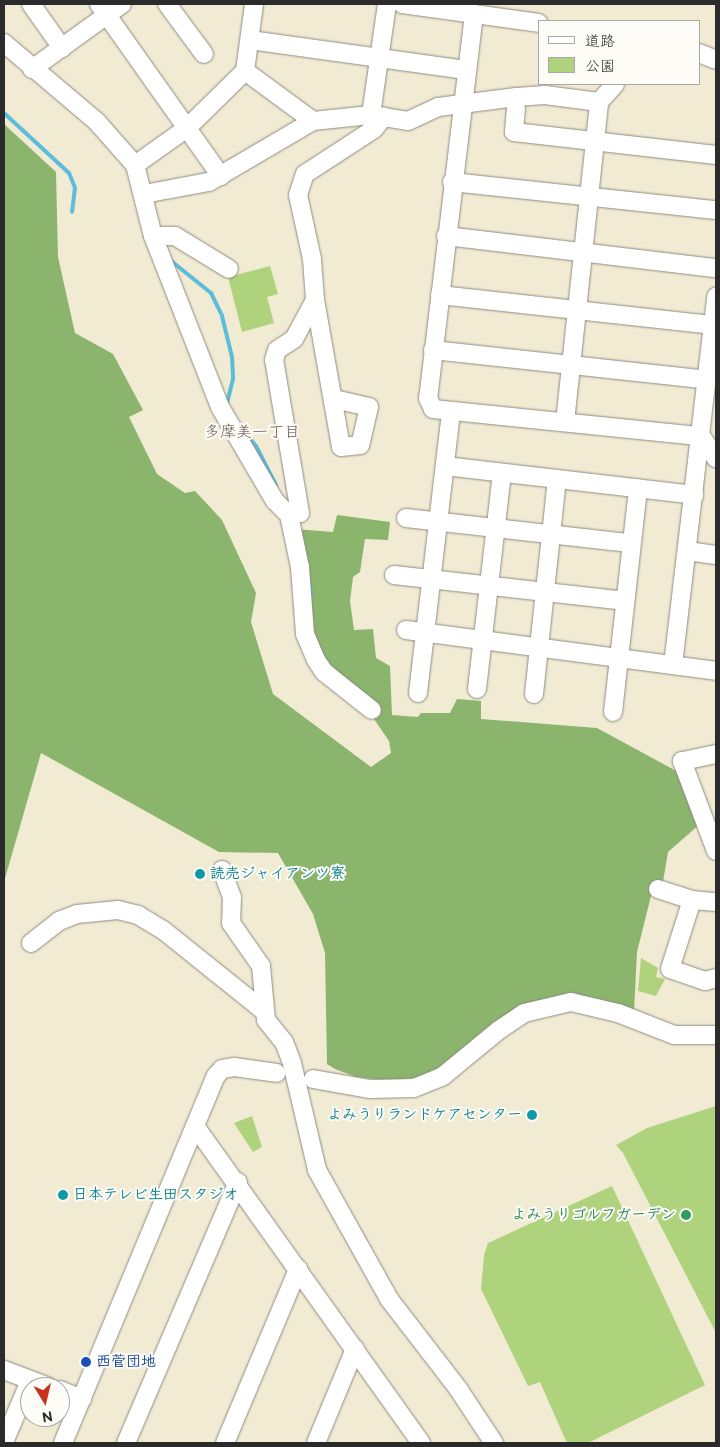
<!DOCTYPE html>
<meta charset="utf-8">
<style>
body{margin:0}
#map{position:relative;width:720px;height:1447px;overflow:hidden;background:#f1ebd4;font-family:"Balsamiq Sans","Klee One",sans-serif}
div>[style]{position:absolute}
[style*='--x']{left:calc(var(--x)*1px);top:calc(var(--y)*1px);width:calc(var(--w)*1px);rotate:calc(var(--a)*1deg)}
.green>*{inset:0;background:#afd37c}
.forest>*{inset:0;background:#8bb56c}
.stream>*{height:4px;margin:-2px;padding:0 2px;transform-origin:2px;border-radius:2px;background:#5cbddb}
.roads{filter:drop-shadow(0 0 1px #8e8b80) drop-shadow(0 0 1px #8e8b80)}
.minor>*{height:18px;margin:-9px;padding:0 9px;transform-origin:9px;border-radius:9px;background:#fff}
.dots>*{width:14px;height:14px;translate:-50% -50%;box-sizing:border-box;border:2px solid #fdfcf7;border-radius:50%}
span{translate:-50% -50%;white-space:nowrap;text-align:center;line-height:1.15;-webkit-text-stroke:4px #fdfcf7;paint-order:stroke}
.culture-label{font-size:15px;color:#0d838f;font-weight:700}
.left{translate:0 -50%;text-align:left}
.right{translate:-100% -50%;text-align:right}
.leisure-label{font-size:15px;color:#27864d;font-weight:700}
.transit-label{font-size:15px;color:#164399;font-weight:700}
.neighbourhood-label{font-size:16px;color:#6e5b57}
.frame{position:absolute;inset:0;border:5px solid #2b2b2b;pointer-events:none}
.legend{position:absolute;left:538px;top:20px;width:162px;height:65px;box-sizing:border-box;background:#fdfcf7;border:1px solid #a9a8a5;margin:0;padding:6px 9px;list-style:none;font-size:15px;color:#2b2b2b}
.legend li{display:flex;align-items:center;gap:10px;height:25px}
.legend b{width:25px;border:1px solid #a9a8a5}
.north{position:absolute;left:20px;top:1377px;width:50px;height:50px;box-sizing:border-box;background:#fdfcf7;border:1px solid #a9a8a5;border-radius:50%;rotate:171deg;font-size:14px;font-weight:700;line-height:20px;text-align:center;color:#2b2b2b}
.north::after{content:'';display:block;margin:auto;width:18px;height:22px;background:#c8321e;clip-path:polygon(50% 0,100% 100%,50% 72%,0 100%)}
</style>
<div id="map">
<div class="green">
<div style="clip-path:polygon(270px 266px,278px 294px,267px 297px,274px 323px,242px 332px,228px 277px)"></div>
<div style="clip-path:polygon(641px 958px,658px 968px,656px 977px,665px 979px,656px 996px,638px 991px)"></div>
<div style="clip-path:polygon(716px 1106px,716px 1333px,623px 1153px,616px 1145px,647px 1128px)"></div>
<div style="clip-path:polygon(252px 1116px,262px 1147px,253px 1152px,234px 1123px)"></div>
<div style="clip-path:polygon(612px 1186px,705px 1385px,588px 1443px,570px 1443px,566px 1441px,540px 1382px,528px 1386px,481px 1289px,484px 1255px,488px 1243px)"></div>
</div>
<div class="forest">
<div style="clip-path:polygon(4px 124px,56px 172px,58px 257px,75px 333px,113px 354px,143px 410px,129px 417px,157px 474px,185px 493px,195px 491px,222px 520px,256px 593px,251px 622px,273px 694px,371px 767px,391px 753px,389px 741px,374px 719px,375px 708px,324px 664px,310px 627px,295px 529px,333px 532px,337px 515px,390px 522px,388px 540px,365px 539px,360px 572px,353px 577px,350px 601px,354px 630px,373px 629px,376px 658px,390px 666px,392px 715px,418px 717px,421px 713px,450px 713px,457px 699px,481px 701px,481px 719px,597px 728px,680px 773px,700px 824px,668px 852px,663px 882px,652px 892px,637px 952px,634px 1012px,603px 1000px,569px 996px,422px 1077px,390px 1081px,356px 1077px,335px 1069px,327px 1064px,325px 953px,313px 914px,278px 853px,219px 852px,41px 753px,4px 882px)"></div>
</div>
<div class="stream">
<div style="--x:4;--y:113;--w:88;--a:42.7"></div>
<div style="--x:69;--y:173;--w:16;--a:68"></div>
<div style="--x:75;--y:188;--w:24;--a:97"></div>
<div style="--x:170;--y:260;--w:53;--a:38.8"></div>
<div style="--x:211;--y:293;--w:25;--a:64"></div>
<div style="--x:222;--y:316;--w:42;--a:76.3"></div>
<div style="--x:232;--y:357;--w:22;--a:87"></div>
<div style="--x:233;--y:379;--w:25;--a:104"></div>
<div style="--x:241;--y:427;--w:24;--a:52"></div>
<div style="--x:256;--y:446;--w:44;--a:62.9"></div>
<div style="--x:310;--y:585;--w:10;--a:84"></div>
</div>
<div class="roads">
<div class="minor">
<div style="--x:31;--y:4;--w:54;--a:54.8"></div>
<div style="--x:99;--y:4;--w:211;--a:54.7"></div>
<div style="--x:167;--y:4;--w:62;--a:53.5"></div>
<div style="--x:402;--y:4;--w:138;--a:7.9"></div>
<div style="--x:474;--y:14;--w:387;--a:96.8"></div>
<div style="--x:428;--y:398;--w:12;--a:66"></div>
<div style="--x:433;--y:409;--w:269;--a:5.8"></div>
<div style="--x:701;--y:436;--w:27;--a:56"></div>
<div style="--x:250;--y:40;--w:218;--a:7.9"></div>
<div style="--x:4;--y:43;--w:122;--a:40.3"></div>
<div style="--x:97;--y:122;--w:57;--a:48.5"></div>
<div style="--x:135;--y:165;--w:73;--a:75.8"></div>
<div style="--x:153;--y:236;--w:184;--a:68.6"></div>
<div style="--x:220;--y:407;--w:109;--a:59.7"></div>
<div style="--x:275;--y:501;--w:20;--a:45"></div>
<div style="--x:289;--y:515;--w:53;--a:78.1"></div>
<div style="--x:300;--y:567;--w:67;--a:85.7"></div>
<div style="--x:305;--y:634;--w:28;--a:67"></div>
<div style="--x:316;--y:660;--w:14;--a:56"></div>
<div style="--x:324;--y:672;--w:61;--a:38.4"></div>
<div style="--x:699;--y:53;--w:18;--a:22"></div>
<div style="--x:32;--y:69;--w:111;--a:-35.8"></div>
<div style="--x:245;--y:71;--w:84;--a:36.3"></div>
<div style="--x:516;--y:108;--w:24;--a:95"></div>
<div style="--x:514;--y:132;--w:203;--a:6.5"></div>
<div style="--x:371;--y:115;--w:112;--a:-81.8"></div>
<div style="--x:135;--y:165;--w:64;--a:-35.4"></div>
<div style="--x:187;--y:128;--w:81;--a:-44.5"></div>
<div style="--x:245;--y:71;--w:68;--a:-82.3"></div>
<div style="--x:452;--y:182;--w:265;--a:6.1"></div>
<div style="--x:144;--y:194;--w:66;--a:-10.5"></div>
<div style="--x:209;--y:182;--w:121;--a:-30.4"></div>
<div style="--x:313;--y:121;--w:58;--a:-5.9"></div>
<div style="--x:371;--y:115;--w:37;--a:9"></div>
<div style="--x:408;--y:121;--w:33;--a:-25"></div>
<div style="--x:438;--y:107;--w:79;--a:-7.3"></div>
<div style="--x:516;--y:97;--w:29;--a:-4"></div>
<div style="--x:545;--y:95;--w:54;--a:7.4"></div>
<div style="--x:153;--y:236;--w:22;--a:0"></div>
<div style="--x:175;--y:236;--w:63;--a:31.4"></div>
<div style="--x:446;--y:236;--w:272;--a:6.8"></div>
<div style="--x:440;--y:295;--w:275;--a:6.3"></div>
<div style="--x:433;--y:350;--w:277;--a:6.2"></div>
<div style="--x:334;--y:399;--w:36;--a:13"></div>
<div style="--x:369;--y:407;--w:39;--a:103"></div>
<div style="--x:360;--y:445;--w:19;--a:174"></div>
<div style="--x:341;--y:447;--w:149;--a:-100"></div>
<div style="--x:315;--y:300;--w:41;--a:-94.2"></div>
<div style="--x:312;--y:259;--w:66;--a:-102.3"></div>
<div style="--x:298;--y:195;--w:22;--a:-72"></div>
<div style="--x:305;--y:174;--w:82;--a:-33.1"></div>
<div style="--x:374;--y:129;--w:16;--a:-52"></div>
<div style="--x:565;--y:422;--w:322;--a:-83.9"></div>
<div style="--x:599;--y:102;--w:24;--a:-48"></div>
<div style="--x:445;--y:466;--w:251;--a:6.6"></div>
<div style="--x:289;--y:515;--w:11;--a:-10"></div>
<div style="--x:300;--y:513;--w:155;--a:-99.6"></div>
<div style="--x:274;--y:360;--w:10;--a:-73"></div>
<div style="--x:277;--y:350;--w:20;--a:-33"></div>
<div style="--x:294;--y:339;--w:44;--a:-61.7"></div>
<div style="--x:406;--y:518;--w:225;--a:6.4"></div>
<div style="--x:687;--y:551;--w:29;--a:8"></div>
<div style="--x:394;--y:575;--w:231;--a:6.4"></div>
<div style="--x:406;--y:630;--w:313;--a:7.5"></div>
<div style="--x:673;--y:665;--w:371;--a:-83.3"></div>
<div style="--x:477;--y:689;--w:217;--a:-83.4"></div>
<div style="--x:418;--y:693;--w:284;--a:-83.3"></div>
<div style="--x:534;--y:694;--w:216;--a:-83.9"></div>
<div style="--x:613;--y:712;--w:225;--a:-83.6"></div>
<div style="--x:716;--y:754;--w:35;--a:168"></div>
<div style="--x:682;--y:761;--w:96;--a:69.3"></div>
<div style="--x:222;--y:870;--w:29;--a:70"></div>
<div style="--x:232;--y:897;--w:26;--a:92"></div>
<div style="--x:231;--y:923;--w:52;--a:55.1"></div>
<div style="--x:261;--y:966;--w:54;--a:84.7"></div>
<div style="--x:266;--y:1020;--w:28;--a:51"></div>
<div style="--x:284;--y:1042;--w:22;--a:69"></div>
<div style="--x:292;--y:1063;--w:110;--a:76.8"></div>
<div style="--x:317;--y:1170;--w:148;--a:60.8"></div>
<div style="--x:389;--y:1299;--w:115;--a:52.4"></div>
<div style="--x:459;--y:1390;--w:64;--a:56.6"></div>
<div style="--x:658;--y:889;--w:36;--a:18"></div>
<div style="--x:692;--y:900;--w:24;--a:5"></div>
<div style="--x:692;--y:900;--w:72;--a:107.7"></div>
<div style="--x:670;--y:969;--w:37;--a:19"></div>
<div style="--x:705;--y:981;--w:11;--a:-15"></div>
<div style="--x:31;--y:943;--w:36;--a:-38"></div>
<div style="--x:59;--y:921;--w:19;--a:-21"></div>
<div style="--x:77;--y:914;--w:41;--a:-5.6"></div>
<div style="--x:118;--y:910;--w:21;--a:14"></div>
<div style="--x:138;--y:915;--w:29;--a:31"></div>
<div style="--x:163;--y:930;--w:129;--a:38.7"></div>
<div style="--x:313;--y:1079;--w:58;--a:10"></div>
<div style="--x:370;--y:1089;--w:44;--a:-1.3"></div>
<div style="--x:414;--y:1088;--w:31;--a:-22"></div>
<div style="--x:443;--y:1076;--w:72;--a:-39.4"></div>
<div style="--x:499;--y:1030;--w:30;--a:-34"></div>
<div style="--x:524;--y:1013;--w:48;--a:-13.2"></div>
<div style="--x:571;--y:1002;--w:48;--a:13.2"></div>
<div style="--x:618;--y:1013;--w:60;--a:21.4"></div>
<div style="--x:674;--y:1035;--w:42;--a:0"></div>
<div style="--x:195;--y:1126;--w:389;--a:54.5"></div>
<div style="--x:4;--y:1370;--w:48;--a:20.7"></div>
<div style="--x:60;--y:1390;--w:24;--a:22"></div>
<div style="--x:4;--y:1442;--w:66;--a:-66.9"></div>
<div style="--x:63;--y:1443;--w:398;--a:-67.4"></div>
<div style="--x:216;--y:1076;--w:9;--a:-49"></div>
<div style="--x:222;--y:1069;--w:12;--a:-9"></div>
<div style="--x:234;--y:1067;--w:43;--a:7.9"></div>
<div style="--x:126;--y:1443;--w:284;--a:-66.8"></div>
<div style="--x:225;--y:1443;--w:189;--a:-67.2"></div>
<div style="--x:316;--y:1443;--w:102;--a:-67.5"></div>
</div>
</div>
<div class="dots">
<div style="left:200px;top:874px;background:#0f9aa8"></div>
<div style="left:532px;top:1115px;background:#0f9aa8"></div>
<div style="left:63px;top:1195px;background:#0f9aa8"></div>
<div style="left:686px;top:1215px;background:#2e9e5b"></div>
<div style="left:86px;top:1362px;background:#1a4fb4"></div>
</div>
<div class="culture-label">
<span class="left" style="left:210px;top:874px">読売ジャイアンツ寮</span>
<span class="right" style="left:522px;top:1115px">よみうりランドケアセンター</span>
<span class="left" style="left:73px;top:1195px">日本テレビ生田スタジオ</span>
</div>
<div class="leisure-label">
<span class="right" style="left:676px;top:1215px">よみうりゴルフガーデン</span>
</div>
<div class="transit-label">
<span class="left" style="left:96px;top:1362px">西菅団地</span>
</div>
<div class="neighbourhood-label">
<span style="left:252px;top:433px">多摩美一丁目</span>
</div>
<div class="frame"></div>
<ul class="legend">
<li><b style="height:6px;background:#fff"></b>道路</li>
<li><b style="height:14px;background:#afd37c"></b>公園</li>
</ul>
<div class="north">N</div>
</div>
